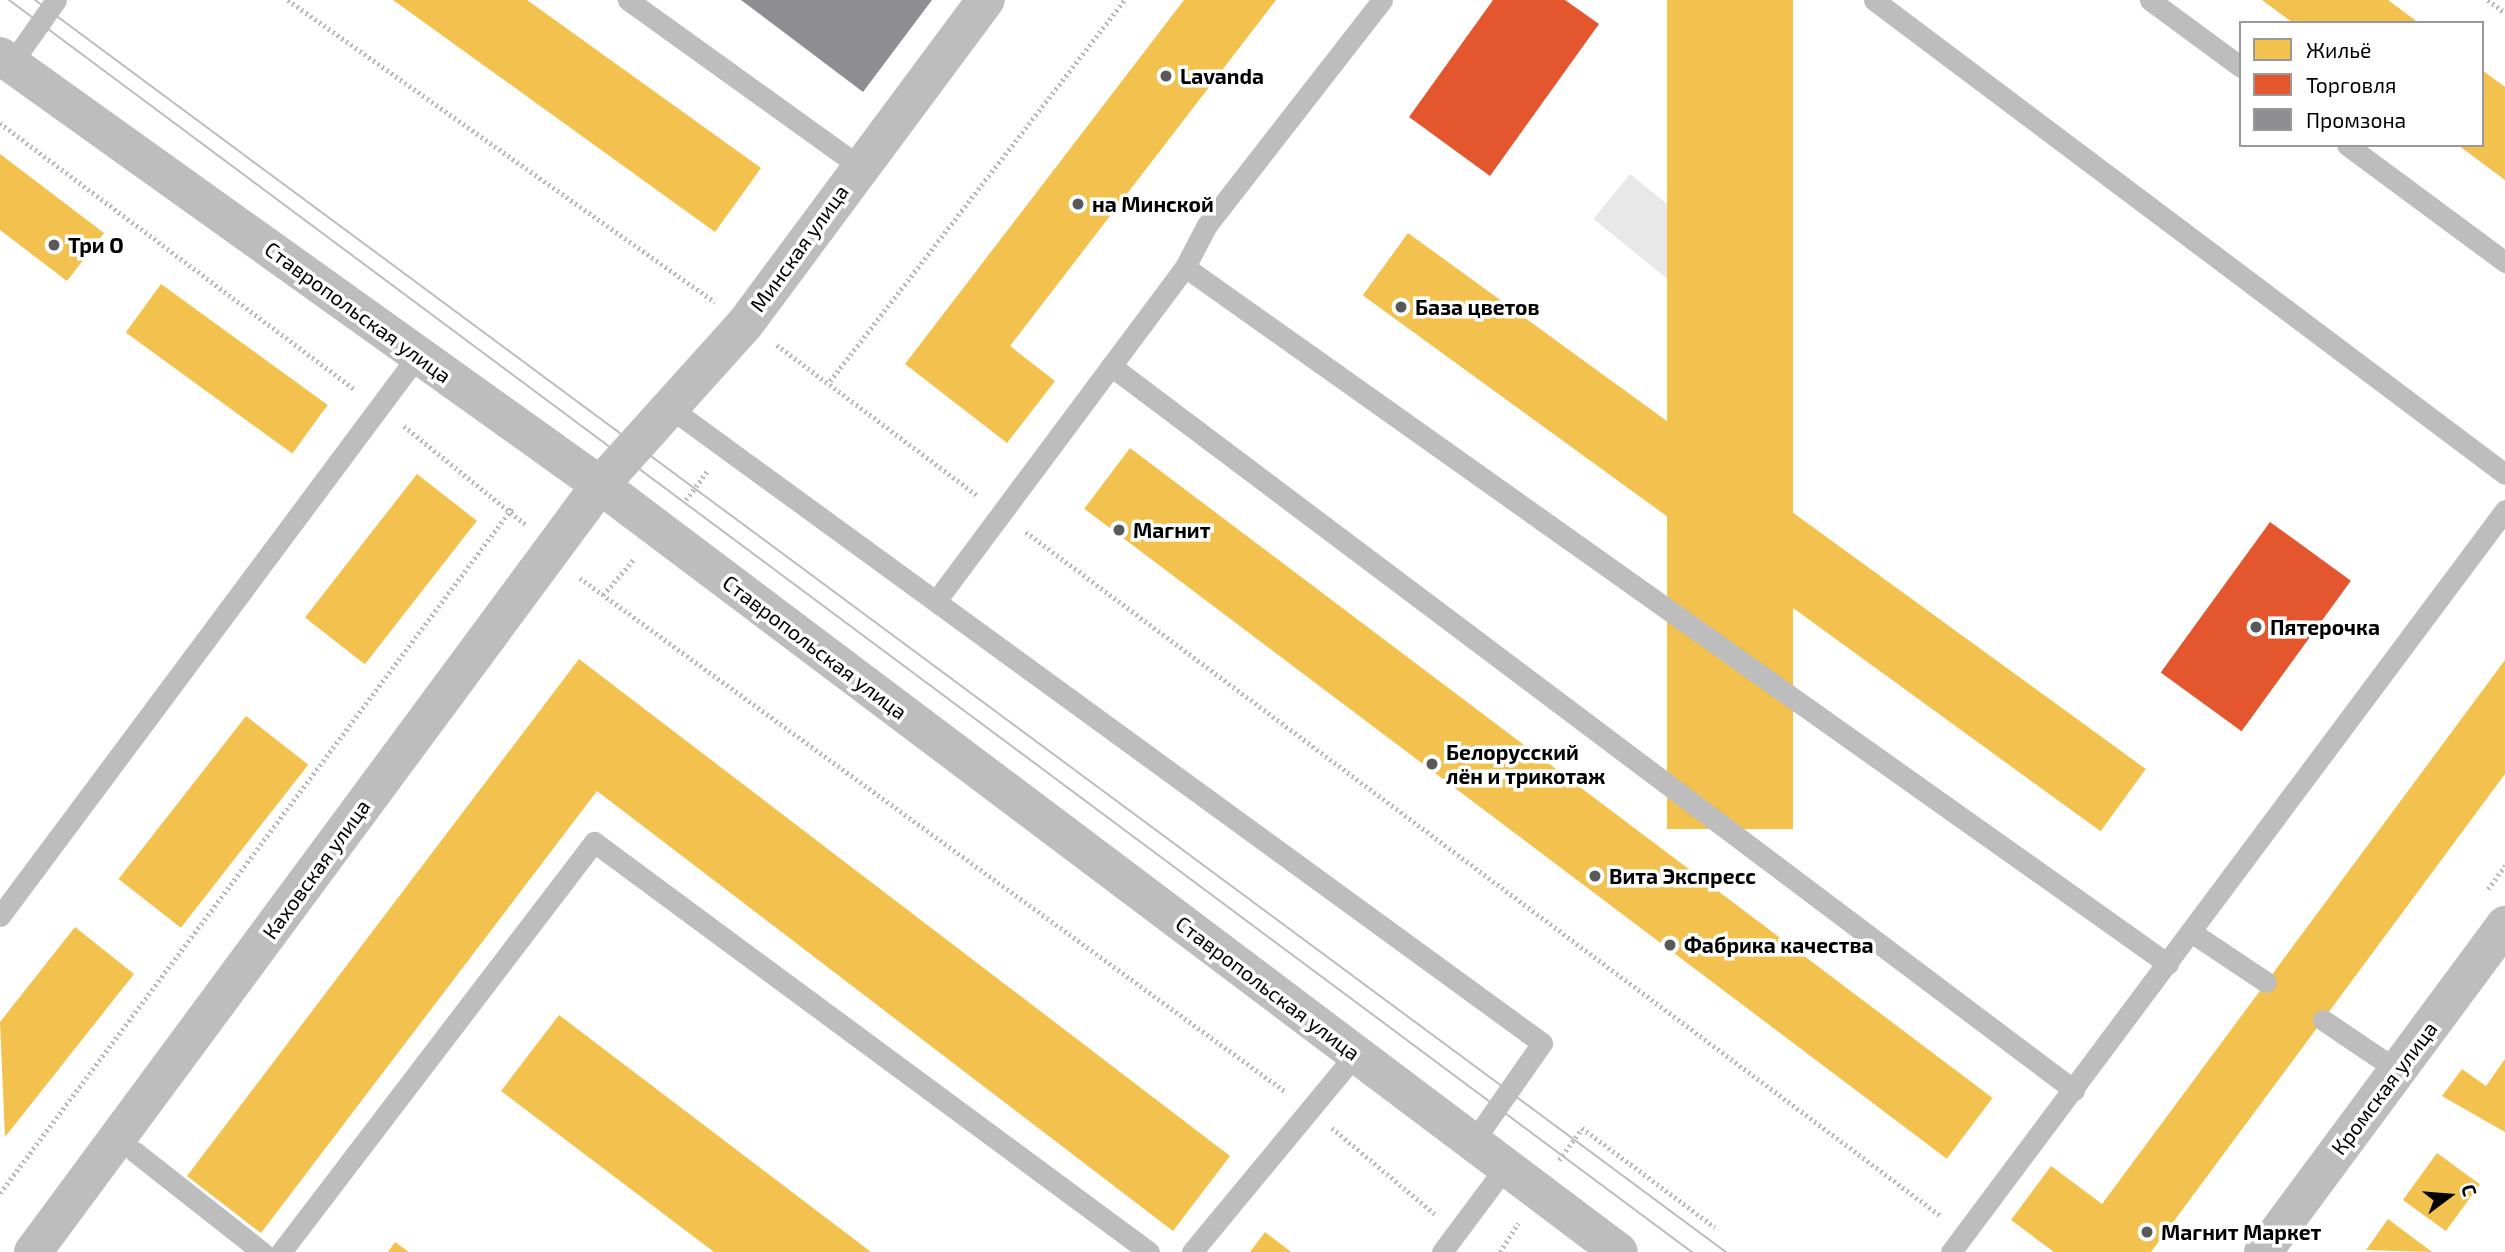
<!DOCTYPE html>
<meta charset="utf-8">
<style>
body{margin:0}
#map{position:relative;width:2505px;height:1252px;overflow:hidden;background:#fff;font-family:"Exo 2",sans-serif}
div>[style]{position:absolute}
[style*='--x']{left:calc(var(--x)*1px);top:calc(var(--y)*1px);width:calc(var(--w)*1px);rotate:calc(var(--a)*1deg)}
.green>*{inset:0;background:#e8e8e8;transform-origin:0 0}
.homes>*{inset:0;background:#f2c14e;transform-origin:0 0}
.shops>*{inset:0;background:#e4572e;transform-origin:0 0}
.industry>*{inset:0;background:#8d8d92}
.path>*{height:4.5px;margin-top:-2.25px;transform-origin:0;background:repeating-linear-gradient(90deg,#b8b8b8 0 2px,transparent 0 5.5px)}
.service>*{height:21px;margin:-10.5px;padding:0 10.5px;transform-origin:10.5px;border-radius:10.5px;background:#bdbdbd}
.minor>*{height:38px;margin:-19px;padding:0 19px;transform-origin:19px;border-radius:19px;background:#bdbdbd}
.tertiary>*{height:38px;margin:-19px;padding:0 19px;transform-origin:19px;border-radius:19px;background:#bdbdbd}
.tram>*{height:2px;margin:-1px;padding:0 1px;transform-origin:1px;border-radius:1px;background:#bdbdbd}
.dots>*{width:19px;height:19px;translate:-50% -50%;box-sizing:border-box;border:4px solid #fff;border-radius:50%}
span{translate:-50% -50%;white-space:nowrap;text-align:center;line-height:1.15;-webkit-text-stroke:7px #fff;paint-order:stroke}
.poi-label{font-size:21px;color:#000;font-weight:700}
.left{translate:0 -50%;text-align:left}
.street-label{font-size:21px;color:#000}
.legend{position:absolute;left:2239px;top:21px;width:245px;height:126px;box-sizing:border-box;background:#fff;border:2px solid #999;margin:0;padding:9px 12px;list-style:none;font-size:21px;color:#000}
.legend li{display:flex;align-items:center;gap:14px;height:35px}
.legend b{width:35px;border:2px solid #999}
.north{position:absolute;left:2414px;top:1161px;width:70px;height:70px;-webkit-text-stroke:5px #fff;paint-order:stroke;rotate:74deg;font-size:19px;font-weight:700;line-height:28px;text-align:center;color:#000}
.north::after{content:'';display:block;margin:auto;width:24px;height:32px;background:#000;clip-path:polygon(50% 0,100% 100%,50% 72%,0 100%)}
</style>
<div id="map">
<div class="green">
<div style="left:1630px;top:174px;width:159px;height:58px;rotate:39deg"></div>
</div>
<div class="homes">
<div style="clip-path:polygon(393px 0,527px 0,761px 168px,715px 232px)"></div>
<div style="clip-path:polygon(1184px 0,1276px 0,1010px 346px,1055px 381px,1007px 443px,905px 364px)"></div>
<div style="left:1667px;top:0;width:126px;height:829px"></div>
<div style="clip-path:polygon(2262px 0,2388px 0,2419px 23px,2293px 23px)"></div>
<div style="clip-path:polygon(2482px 70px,2505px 87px,2505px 180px,2458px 145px,2482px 145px)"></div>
<div style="clip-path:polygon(0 154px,104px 233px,67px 281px,0 230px)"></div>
<div style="left:1408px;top:233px;width:912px;height:77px;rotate:36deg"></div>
<div style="left:161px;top:284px;width:206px;height:60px;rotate:36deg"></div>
<div style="left:1130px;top:448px;width:1080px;height:76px;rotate:37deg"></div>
<div style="left:417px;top:474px;width:76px;height:182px;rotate:38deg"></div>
<div style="clip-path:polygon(579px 659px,1230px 1156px,1173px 1231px,597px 791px,261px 1233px,187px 1176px)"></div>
<div style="clip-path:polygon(2505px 660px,2505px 774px,2151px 1252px,2054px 1252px,2011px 1220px,2051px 1166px,2102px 1204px)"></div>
<div style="left:246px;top:716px;width:79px;height:207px;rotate:38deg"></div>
<div style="clip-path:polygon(75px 927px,134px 974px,5px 1137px,0 1022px)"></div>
<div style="clip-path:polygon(559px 1015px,871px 1252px,714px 1252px,501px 1091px)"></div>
<div style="clip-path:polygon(2505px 1059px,2505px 1132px,2442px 1096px,2462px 1069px,2486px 1086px)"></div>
<div style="left:2437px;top:1153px;width:53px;height:58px;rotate:36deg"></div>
<div style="clip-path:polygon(2388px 1219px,2432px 1252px,2366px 1250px)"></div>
<div style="clip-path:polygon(1265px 1232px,1291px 1252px,1250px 1252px)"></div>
<div style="clip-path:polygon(395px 1242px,409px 1252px,388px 1252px)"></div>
</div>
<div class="shops">
<div style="clip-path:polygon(1493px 0,1565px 0,1599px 24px,1490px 176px,1409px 117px)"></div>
<div style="left:2270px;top:522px;width:100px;height:186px;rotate:36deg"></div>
</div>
<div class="industry">
<div style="clip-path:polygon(741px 0,932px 0,863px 92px)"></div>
</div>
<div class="path">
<div style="--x:288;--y:0;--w:523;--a:35.27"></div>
<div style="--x:2488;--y:0;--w:21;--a:37"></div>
<div style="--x:0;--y:123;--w:444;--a:36.9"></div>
<div style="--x:777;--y:345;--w:250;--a:36.9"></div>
<div style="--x:830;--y:381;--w:481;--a:-52.3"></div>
<div style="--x:404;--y:426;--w:156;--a:39"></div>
<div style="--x:686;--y:500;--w:37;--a:-54"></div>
<div style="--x:1026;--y:532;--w:1142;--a:36.78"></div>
<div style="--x:580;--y:578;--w:873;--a:36.06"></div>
<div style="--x:603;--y:595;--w:48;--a:-49.3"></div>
<div style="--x:2488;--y:889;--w:29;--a:-54"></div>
<div style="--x:1332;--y:1128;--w:134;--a:39.9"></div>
<div style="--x:1559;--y:1160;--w:39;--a:-54"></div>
<div style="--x:1582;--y:1128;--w:166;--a:36.7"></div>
<div style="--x:0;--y:1193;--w:855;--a:-53.22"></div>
<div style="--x:1500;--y:1252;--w:34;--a:-58"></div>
</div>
<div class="service">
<div style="--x:628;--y:0;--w:284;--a:35.7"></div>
<div style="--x:1874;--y:0;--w:789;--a:36.91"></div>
<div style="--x:2150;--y:0;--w:113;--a:36.4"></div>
<div style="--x:11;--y:64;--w:78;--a:-54.9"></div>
<div style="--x:2347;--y:145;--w:197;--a:36.5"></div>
<div style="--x:1185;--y:267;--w:1205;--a:35.34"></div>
<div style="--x:1111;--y:366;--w:1205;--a:36.94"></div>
<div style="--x:673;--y:410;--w:1075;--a:36.07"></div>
<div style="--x:1542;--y:1043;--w:121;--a:124.9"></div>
<div style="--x:936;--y:601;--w:417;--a:-53.3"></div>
<div style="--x:1185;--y:267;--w:47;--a:-62.4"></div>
<div style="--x:1207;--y:225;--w:285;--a:-52.1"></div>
<div style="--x:0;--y:916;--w:700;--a:-53.31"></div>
<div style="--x:2191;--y:932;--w:90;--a:33.7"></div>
<div style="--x:2323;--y:1020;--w:89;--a:34"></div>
<div style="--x:135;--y:1152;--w:162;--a:38.2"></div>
<div style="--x:281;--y:1252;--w:516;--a:-52.64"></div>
<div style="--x:594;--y:842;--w:690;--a:36.45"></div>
<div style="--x:1192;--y:1252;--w:257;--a:-50.4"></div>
<div style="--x:1442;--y:1252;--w:107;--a:-53.3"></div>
<div style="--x:1951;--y:1252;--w:926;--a:-53.25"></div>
</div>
<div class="minor">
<div style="--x:33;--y:1252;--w:954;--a:-53.53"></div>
<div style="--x:600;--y:485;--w:217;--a:-48"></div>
<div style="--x:745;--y:324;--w:404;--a:-53.4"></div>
<div style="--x:2263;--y:1252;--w:407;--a:-53.5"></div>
</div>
<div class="tertiary">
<div style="--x:0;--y:56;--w:738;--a:35.56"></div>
<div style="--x:600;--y:485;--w:1275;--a:36.97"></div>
</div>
<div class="tram">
<div style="--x:9;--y:0;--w:2098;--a:36.65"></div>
<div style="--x:35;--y:0;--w:2104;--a:36.52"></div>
</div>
<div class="dots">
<div style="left:1166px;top:76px;background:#595959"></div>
<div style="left:1078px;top:204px;background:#595959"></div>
<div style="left:54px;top:245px;background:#595959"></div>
<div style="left:1401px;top:307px;background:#595959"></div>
<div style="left:1119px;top:530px;background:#595959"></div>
<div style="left:2256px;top:627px;background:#595959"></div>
<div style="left:1432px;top:764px;background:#595959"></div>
<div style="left:1595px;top:876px;background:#595959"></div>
<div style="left:1670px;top:945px;background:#595959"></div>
<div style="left:2147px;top:1232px;background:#595959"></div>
</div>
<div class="poi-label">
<span class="left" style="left:1180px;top:76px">Lavanda</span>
<span class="left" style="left:1092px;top:204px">на Минской</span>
<span class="left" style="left:68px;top:245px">Три О</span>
<span class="left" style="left:1415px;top:307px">База цветов</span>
<span class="left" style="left:1133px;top:530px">Магнит</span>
<span class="left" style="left:2270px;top:627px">Пятерочка</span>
<span class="left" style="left:1446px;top:764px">Белорусский<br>лён и трикотаж</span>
<span class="left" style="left:1609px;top:876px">Вита Экспресс</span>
<span class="left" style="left:1684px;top:945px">Фабрика качества</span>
<span class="left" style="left:2161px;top:1232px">Магнит Маркет</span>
</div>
<div class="street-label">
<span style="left:799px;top:248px;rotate:-54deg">Минская улица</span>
<span style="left:358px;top:312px;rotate:36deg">Ставропольская улица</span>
<span style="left:815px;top:647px;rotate:37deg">Ставропольская улица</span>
<span style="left:316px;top:869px;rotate:-54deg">Каховская улица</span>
<span style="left:1268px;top:988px;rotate:37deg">Ставропольская улица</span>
<span style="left:2384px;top:1088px;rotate:-53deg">Кромская улица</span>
</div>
<ul class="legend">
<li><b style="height:19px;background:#f2c14e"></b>Жильё</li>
<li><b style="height:19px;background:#e4572e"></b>Торговля</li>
<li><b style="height:19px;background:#8d8d92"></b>Промзона</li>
</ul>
<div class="north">С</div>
</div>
